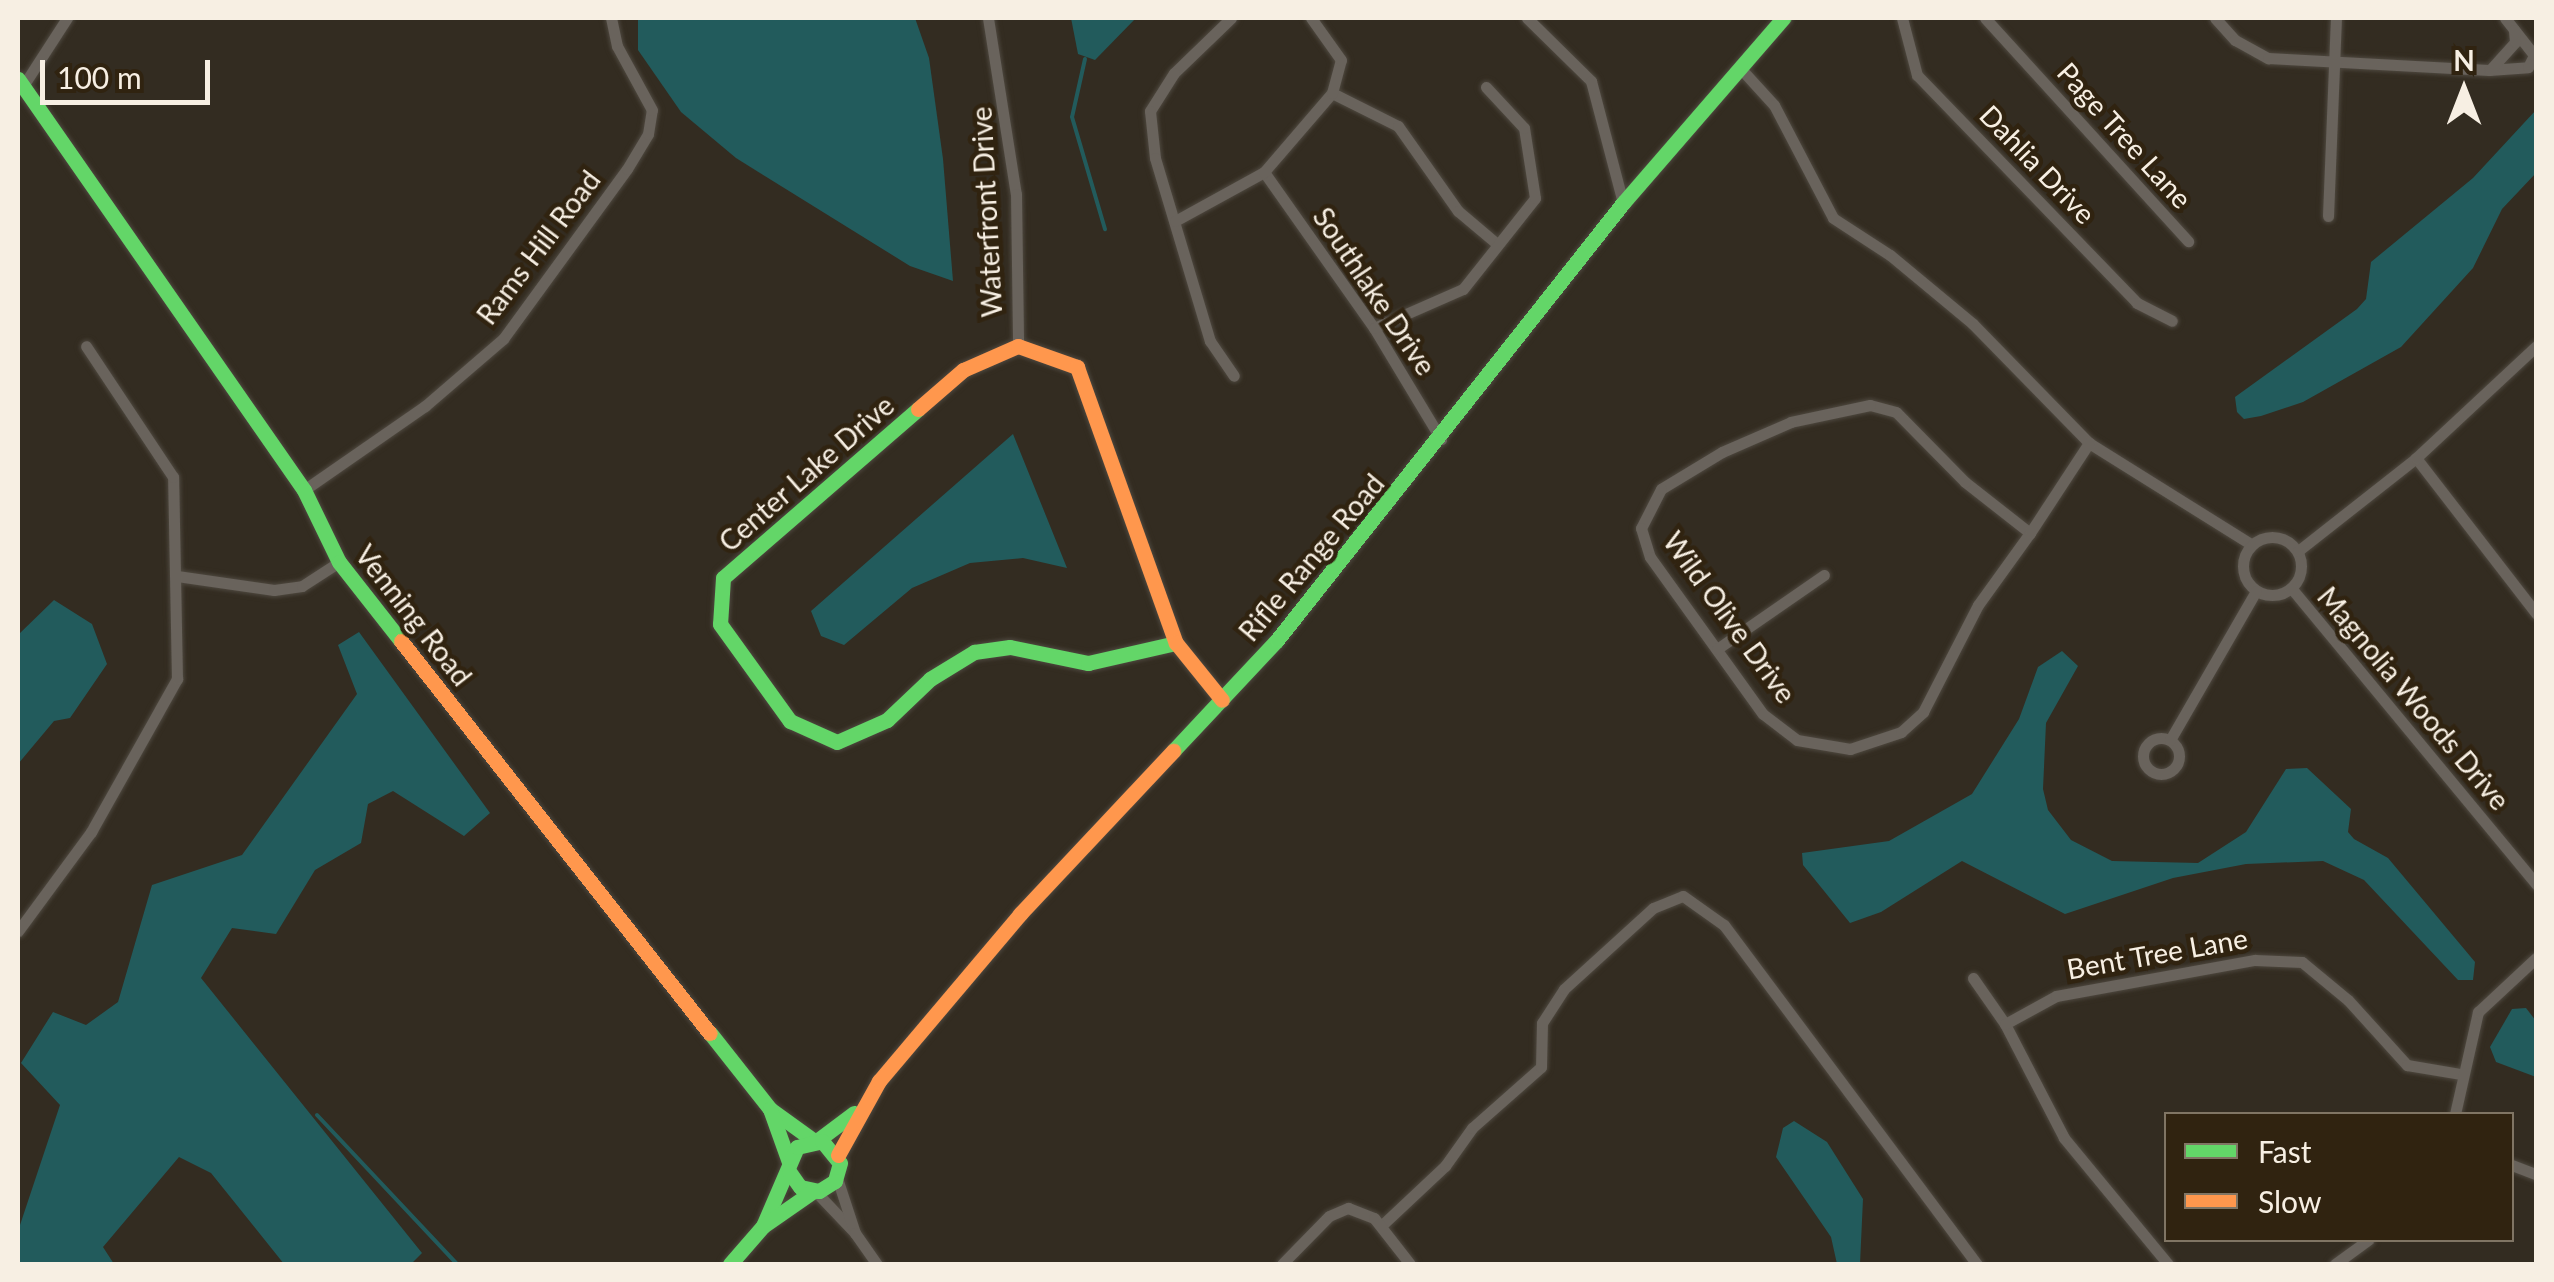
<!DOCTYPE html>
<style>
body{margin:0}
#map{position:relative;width:2554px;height:1282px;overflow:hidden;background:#332c21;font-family:Lato,sans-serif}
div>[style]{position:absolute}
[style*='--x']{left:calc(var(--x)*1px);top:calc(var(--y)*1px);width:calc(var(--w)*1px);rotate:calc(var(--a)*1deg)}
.water>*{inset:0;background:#225b5c}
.stream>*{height:4px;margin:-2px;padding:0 2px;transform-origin:2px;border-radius:2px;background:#225b5c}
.roads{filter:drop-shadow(0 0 2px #4e483f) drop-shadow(0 0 2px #4e483f)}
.street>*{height:11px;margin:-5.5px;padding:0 5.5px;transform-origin:5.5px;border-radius:5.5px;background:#69635c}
.street>.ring{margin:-5.5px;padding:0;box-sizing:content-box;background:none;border:11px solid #69635c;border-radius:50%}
.fast>*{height:15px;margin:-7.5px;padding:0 7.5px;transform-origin:7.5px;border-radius:7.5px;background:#63d668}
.slow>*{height:15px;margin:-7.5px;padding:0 7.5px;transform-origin:7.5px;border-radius:7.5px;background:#ff974d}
span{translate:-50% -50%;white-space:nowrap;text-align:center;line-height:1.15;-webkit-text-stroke:9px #302310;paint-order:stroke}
.street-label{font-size:28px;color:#f7efe3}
.frame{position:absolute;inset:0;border:20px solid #f7efe3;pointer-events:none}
.legend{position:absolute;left:2164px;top:1112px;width:350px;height:130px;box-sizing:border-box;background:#302310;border:2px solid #807564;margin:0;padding:12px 18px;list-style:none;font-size:30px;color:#f7efe3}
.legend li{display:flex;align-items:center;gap:20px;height:50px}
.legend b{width:50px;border:2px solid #807564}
.north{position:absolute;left:2414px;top:40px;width:100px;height:100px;-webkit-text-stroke:8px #302310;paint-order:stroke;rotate:0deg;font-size:28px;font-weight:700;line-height:40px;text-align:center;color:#f7efe3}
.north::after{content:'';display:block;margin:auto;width:35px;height:45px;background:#f7efe3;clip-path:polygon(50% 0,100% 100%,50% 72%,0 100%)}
.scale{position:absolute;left:40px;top:60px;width:170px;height:45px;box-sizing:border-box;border:5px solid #f7efe3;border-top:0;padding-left:12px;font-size:30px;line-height:35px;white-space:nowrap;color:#f7efe3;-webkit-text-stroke:8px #302310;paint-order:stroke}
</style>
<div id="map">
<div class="water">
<div style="clip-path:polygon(638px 18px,915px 18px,929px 58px,943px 159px,953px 281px,910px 266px,736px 158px,681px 112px,638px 50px)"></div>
<div style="clip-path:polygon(1071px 18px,1136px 18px,1095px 60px,1078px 54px)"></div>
<div style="clip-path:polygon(2536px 110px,2536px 173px,2502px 209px,2473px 268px,2401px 347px,2303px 402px,2261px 416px,2244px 419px,2237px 412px,2235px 397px,2357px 309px,2366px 299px,2371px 262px,2473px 178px)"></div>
<div style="clip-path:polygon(1013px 434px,1067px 568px,1023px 558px,970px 563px,912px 588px,844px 645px,821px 636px,811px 611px)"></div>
<div style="clip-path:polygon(54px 600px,92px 624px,107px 664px,70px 718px,54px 721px,18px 764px,18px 635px)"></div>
<div style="clip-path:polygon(359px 632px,490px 813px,464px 836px,393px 791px,368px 804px,361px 843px,315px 870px,276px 934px,232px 928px,201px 978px,422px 1253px,411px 1264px,284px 1264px,211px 1173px,179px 1157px,103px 1247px,114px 1264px,18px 1264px,18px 1231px,60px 1105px,21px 1063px,53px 1012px,86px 1025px,118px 1002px,152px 885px,242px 855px,357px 694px,338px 645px)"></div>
<div style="clip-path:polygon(2062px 651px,2078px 666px,2046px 723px,2043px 789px,2048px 810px,2071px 840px,2112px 861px,2198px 863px,2246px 832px,2286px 769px,2307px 768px,2351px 809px,2348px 832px,2354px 839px,2388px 858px,2475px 962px,2473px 980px,2458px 980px,2364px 880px,2323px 861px,2246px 864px,2173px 878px,2065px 914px,1962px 861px,1881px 912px,1850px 923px,1803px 865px,1802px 853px,1889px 841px,1972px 794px,2019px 719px,2038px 667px)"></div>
<div style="clip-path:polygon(2526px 1008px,2536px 1021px,2536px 1077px,2496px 1062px,2490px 1047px,2512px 1009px)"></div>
<div style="clip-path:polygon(1794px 1121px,1827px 1142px,1863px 1199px,1860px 1264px,1837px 1264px,1831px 1237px,1776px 1157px,1783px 1128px)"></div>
</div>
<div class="stream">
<div style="--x:1085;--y:59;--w:59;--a:102.6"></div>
<div style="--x:1072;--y:117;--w:117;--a:73.6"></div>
<div style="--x:317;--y:1115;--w:204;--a:46.8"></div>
</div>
<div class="roads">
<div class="street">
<div style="--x:988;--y:18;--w:178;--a:81"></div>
<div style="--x:1016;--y:194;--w:152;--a:89.2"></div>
<div style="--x:1231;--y:18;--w:79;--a:136"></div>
<div style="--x:1174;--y:73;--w:45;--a:122.3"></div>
<div style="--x:1150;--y:111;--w:47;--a:83.9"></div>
<div style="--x:1155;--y:158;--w:191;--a:73.3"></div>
<div style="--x:1210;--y:341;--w:42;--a:55.6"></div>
<div style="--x:1527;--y:18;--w:90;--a:44.5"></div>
<div style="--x:1591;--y:81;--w:126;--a:75.3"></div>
<div style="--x:1902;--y:18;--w:59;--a:75.3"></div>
<div style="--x:1917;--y:75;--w:317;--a:46"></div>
<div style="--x:2137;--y:303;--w:39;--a:27"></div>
<div style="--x:1985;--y:18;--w:302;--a:47.7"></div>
<div style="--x:2215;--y:18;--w:30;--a:48"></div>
<div style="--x:2235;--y:40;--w:38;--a:29"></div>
<div style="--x:2268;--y:58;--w:221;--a:3.1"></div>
<div style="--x:2489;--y:70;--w:39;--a:-4"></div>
<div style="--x:2528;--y:67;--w:13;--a:-63"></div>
<div style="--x:2534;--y:55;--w:47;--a:-128.1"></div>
<div style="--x:1742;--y:70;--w:47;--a:47.6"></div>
<div style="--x:1774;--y:105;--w:127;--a:62.4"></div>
<div style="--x:1833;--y:218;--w:68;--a:33"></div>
<div style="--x:1890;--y:255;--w:108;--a:39.7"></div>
<div style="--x:1973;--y:324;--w:166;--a:45.7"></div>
<div style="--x:2089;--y:443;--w:192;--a:32"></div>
<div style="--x:2490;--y:70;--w:38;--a:-48"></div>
<div style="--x:2515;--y:42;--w:12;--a:-95"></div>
<div style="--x:23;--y:86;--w:81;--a:-57.1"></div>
<div style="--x:1332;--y:93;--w:74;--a:26.6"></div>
<div style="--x:1398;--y:126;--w:104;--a:54.8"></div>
<div style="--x:1458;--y:211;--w:51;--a:40.2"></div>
<div style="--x:1264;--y:172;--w:191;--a:54.8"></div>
<div style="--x:1374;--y:328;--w:130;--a:58.9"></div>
<div style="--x:2328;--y:216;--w:198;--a:-87.7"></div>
<div style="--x:1175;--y:221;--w:102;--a:-28.8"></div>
<div style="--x:1264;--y:172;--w:104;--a:-49.3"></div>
<div style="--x:1332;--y:93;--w:34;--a:-75"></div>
<div style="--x:1341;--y:60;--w:52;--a:-125.5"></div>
<div style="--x:1374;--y:328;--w:97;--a:-23.7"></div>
<div style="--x:1463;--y:289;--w:116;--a:-51.6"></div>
<div style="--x:1535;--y:198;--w:71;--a:-98.9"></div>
<div style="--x:1524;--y:128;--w:56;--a:-132.8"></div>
<div style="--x:2416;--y:458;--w:196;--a:52.3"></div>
<div style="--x:304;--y:490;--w:147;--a:-34.8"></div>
<div style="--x:425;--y:406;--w:103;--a:-40.7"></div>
<div style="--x:503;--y:339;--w:210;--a:-53.9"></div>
<div style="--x:627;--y:169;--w:41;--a:-59"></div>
<div style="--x:648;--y:134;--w:24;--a:-81"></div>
<div style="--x:652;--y:110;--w:73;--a:-118.7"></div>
<div style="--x:617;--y:46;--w:29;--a:-102"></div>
<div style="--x:2030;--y:533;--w:83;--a:-141.9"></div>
<div style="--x:1965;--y:482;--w:98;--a:-134.6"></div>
<div style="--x:1896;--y:412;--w:27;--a:-165"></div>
<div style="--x:1870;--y:405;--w:81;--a:167.9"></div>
<div style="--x:1791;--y:422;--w:75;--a:156.5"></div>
<div style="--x:1722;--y:452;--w:71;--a:148.8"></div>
<div style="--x:1661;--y:489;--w:44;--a:117.1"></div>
<div style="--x:1641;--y:528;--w:30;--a:73"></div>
<div style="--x:1650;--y:557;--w:193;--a:54.3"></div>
<div style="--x:1763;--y:714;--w:43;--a:37.4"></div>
<div style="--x:1797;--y:740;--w:54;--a:9.6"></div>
<div style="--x:1850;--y:749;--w:54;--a:-18.4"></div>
<div style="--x:1901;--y:732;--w:30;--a:-42"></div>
<div style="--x:1923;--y:712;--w:120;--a:-62.8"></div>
<div style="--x:1978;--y:605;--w:89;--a:-54.2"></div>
<div style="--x:2030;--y:533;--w:108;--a:-56.8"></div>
<div class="ring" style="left:2243px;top:537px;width:47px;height:47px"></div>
<div style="--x:2298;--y:551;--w:150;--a:-38.2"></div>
<div style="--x:2416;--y:458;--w:164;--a:-43"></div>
<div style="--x:177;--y:576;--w:98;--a:8.2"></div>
<div style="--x:274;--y:590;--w:28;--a:-8"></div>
<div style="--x:302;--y:586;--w:44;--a:-33"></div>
<div style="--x:2292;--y:589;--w:383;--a:50.4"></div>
<div style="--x:1717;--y:649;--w:130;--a:-34.7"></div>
<div class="ring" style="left:2143px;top:738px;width:25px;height:25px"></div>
<div style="--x:2170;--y:740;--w:172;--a:-60"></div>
<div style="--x:18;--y:931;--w:123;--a:-53.6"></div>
<div style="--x:91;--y:832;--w:176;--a:-60.7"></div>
<div style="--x:177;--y:679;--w:202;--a:-91.1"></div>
<div style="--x:173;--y:477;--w:157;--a:-123.6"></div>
<div style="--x:1973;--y:978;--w:56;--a:55.2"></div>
<div style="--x:2005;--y:1024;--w:128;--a:62.6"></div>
<div style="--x:2064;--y:1138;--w:163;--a:50.5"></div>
<div style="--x:2005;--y:1024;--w:58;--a:-28.8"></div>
<div style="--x:2056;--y:996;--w:202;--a:-10.3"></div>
<div style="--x:2255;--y:960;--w:47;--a:2.4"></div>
<div style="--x:2302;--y:962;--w:60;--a:39.6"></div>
<div style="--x:2348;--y:1000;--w:88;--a:47.8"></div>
<div style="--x:2407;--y:1065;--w:55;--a:9.5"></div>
<div style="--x:2455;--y:1114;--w:105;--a:-77.3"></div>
<div style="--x:2478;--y:1012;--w:79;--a:-43"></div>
<div style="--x:2512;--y:1165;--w:26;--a:21"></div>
<div style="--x:816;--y:1192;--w:57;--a:46.4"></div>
<div style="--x:855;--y:1233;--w:58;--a:-108.1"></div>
<div style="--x:1381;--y:1226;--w:88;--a:-43.2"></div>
<div style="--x:1445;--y:1166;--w:47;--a:-54.6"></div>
<div style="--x:1472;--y:1128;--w:92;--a:-41.5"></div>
<div style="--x:1541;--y:1067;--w:44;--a:-88.7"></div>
<div style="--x:1542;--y:1023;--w:40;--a:-57.1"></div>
<div style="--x:1564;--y:989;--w:120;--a:-42.3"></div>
<div style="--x:1653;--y:908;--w:32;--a:-22"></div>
<div style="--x:1683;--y:896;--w:50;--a:35.3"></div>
<div style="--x:1724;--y:925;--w:423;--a:53.3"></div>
<div style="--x:855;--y:1233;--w:38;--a:55"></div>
<div style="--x:1282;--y:1264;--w:67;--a:-45.6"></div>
<div style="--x:1329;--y:1216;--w:21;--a:-23"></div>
<div style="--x:1348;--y:1208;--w:28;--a:21"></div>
<div style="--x:1374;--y:1218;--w:58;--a:52"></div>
<div style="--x:2335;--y:1264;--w:41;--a:-36"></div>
</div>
<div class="fast">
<div style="--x:18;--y:79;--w:501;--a:55.17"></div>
<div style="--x:304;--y:490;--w:80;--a:64.1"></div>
<div style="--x:339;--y:562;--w:100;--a:51.9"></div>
<div style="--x:918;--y:409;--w:258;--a:139.1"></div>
<div style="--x:723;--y:578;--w:46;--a:93.7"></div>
<div style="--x:720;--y:624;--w:120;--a:54.2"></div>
<div style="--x:790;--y:721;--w:51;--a:24.1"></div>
<div style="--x:837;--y:742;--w:55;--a:-23.7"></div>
<div style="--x:887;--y:720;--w:59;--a:-43.6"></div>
<div style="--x:930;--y:679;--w:52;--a:-31.5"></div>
<div style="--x:974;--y:652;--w:36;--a:-8"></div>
<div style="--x:1010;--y:647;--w:80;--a:11.6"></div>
<div style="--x:1088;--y:663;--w:90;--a:-12.8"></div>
<div style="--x:1173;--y:751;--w:152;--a:-46.9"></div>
<div style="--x:1277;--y:640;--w:557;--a:-51.63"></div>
<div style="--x:1623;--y:203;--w:245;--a:-49.1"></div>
<div style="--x:710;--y:1033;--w:97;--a:51.7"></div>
<div style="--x:770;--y:1109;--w:53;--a:35.8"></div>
<div style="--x:770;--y:1109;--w:56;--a:70.3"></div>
<div style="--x:818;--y:1140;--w:45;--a:-36.9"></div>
<div style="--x:763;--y:1226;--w:86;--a:-66.7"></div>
<div style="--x:797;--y:1147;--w:26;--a:-13"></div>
<div style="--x:822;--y:1141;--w:28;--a:51"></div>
<div style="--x:840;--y:1163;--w:19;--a:106"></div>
<div style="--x:835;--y:1181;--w:19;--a:148"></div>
<div style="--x:819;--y:1191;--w:19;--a:-168"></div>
<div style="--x:800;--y:1187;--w:19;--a:-125"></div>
<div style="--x:730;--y:1264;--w:50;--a:-49"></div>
<div style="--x:763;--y:1226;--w:60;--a:-34.8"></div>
</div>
<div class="slow">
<div style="--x:918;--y:409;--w:60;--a:-40.9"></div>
<div style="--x:963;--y:370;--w:60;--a:-23.6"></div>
<div style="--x:1018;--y:346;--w:63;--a:19.6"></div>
<div style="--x:1077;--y:367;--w:293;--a:70.3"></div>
<div style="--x:1176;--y:643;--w:73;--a:51.1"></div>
<div style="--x:401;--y:641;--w:499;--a:51.8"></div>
<div style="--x:838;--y:1155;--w:85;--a:-61"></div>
<div style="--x:879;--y:1081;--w:219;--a:-49.8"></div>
<div style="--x:1020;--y:914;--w:224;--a:-46.8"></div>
</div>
</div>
<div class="street-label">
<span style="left:2125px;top:135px;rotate:48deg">Page Tree Lane</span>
<span style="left:2038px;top:164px;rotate:46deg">Dahlia Drive</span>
<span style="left:986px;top:212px;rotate:-93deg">Waterfront Drive</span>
<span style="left:538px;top:247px;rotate:-53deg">Rams Hill Road</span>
<span style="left:1375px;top:291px;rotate:56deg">Southlake Drive</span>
<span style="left:806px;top:473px;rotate:-41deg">Center Lake Drive</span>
<span style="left:1311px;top:557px;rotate:-50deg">Rifle Range Road</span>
<span style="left:414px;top:615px;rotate:52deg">Venning Road</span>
<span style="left:1730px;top:617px;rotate:54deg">Wild Olive Drive</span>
<span style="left:2414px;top:698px;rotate:50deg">Magnolia Woods Drive</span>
<span style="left:2157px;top:953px;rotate:-10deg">Bent Tree Lane</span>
</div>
<div class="frame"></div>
<ul class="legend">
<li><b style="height:12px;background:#63d668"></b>Fast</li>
<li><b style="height:12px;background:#ff974d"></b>Slow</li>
</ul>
<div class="north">N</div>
<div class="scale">100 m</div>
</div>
